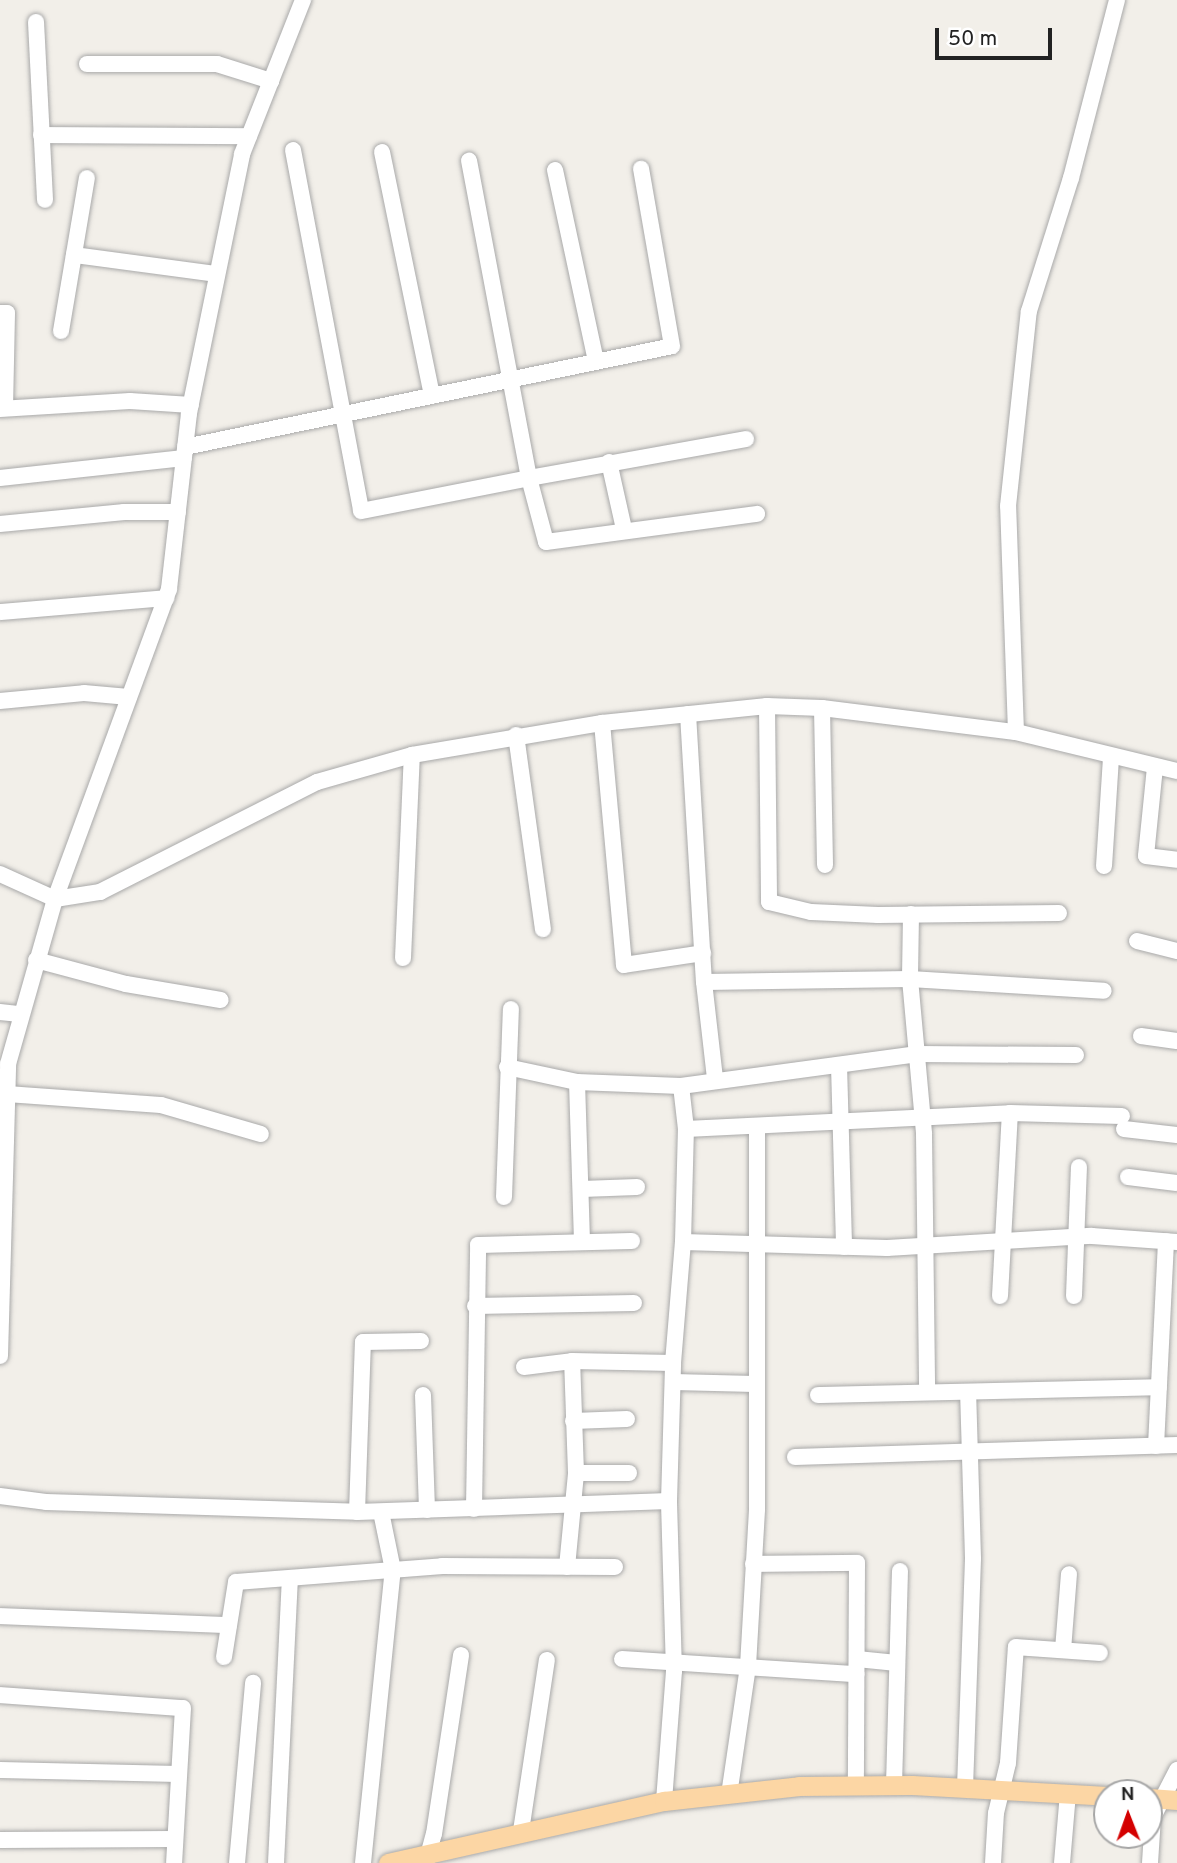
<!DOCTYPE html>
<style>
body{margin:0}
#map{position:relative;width:1177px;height:1863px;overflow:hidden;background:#f2efe9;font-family:Overpass,sans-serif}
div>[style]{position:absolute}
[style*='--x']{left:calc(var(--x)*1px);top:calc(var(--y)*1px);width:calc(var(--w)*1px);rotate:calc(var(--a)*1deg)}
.roads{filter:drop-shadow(0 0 2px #a9a9a9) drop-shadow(0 0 2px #a9a9a9)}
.minor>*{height:16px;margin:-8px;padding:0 8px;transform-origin:8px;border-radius:8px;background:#fff}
.major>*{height:19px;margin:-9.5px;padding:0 9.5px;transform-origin:9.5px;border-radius:9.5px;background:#fcd6a4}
span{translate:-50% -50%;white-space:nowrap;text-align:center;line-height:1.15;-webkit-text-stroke:5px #fff;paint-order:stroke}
.north{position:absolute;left:1093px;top:1779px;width:70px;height:70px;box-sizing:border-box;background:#fff;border:2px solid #a7a7a7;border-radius:50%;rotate:359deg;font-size:19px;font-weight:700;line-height:28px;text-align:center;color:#222}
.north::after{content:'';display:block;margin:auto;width:24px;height:32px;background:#d40000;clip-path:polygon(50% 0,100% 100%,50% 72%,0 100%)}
.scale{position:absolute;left:935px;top:28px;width:117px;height:32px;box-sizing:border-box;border:4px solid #222;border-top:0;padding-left:9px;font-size:21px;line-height:24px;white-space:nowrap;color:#222;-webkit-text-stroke:5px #fff;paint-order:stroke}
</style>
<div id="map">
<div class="roads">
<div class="minor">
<div style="--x:36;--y:22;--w:178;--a:87.1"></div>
<div style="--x:87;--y:64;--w:130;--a:0"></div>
<div style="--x:217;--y:64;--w:57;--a:17.5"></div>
<div style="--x:41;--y:135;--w:208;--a:0.3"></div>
<div style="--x:293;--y:150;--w:367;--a:79.3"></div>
<div style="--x:361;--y:511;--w:171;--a:-11.1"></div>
<div style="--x:529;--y:478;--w:323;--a:-100.7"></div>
<div style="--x:382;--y:152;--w:249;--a:78.4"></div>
<div style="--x:555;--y:170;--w:196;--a:77.9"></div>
<div style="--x:74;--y:255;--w:144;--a:7.6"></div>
<div style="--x:0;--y:313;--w:7;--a:0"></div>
<div style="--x:7;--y:313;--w:95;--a:91.2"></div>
<div style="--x:61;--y:331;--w:155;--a:-80.4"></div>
<div style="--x:0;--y:409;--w:130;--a:-3.5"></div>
<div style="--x:130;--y:401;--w:61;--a:3.8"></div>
<div style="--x:746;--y:439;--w:220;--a:169.8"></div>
<div style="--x:529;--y:478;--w:66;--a:75.1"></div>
<div style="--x:546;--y:542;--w:213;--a:-7.6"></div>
<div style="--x:185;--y:447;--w:497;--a:-11.7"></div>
<div style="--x:672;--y:346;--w:180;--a:-99.9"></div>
<div style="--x:609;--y:462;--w:69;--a:77.4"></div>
<div style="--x:0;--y:478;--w:185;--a:-6.2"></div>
<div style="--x:0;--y:524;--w:125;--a:-5.5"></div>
<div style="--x:124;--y:512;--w:54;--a:0"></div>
<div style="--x:0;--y:612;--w:167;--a:-4.8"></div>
<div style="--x:0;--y:701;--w:84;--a:-5.4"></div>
<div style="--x:84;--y:693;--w:45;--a:5.1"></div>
<div style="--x:767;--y:706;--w:196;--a:89.4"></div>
<div style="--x:769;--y:902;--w:43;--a:13.4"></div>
<div style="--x:811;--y:912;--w:67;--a:2.6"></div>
<div style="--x:878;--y:915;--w:181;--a:-0.6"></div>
<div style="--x:822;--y:708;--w:157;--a:88.9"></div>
<div style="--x:688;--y:714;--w:268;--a:86.6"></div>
<div style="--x:704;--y:982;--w:98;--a:83.5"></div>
<div style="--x:602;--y:723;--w:243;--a:84.8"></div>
<div style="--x:624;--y:965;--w:80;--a:-8.6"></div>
<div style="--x:1016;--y:732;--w:226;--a:-92"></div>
<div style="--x:1008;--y:506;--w:196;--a:-83.9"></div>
<div style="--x:1029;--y:311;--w:139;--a:-72.5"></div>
<div style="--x:1071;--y:178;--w:184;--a:-75.5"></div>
<div style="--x:516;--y:735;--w:196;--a:82.1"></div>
<div style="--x:1155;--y:767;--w:89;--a:95.8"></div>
<div style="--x:1146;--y:856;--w:31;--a:7"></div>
<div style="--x:1104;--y:866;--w:108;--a:-86.3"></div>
<div style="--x:0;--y:874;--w:60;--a:24.4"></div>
<div style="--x:55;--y:899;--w:46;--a:-8.8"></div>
<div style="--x:100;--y:892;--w:243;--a:-26.9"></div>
<div style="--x:317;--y:782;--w:99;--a:-15.9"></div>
<div style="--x:412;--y:755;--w:193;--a:-9.6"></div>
<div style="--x:602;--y:723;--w:166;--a:-5.9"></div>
<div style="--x:767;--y:706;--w:55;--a:2.1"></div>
<div style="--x:822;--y:708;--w:195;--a:7.1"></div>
<div style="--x:1016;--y:732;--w:166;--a:13.6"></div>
<div style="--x:911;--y:914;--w:65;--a:90.9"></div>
<div style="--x:910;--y:979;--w:156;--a:84.8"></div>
<div style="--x:924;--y:1134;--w:258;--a:89.3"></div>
<div style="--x:1137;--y:941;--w:41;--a:14"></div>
<div style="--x:403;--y:958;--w:203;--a:-87.5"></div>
<div style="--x:36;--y:960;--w:93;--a:14.9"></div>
<div style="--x:126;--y:984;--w:96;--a:9.6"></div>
<div style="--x:704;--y:982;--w:206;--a:-0.8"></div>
<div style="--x:910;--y:979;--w:194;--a:3.5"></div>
<div style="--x:0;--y:1012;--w:20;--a:6"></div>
<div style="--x:1141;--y:1036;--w:36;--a:8"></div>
<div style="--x:839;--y:1065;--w:182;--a:88.4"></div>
<div style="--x:507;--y:1067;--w:72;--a:12.1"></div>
<div style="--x:577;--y:1082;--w:104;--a:2.2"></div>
<div style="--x:681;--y:1086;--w:239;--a:-7.7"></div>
<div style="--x:918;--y:1054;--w:158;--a:0.4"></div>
<div style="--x:577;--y:1082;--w:160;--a:88.2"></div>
<div style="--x:7;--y:1094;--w:154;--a:4.1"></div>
<div style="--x:161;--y:1105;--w:104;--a:16.2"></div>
<div style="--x:686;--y:1129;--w:324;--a:-2.8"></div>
<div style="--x:1010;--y:1113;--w:112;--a:1.5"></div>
<div style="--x:1124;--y:1129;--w:53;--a:6.5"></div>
<div style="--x:1128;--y:1177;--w:49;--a:7"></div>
<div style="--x:582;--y:1189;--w:55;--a:-2.1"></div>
<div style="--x:504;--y:1197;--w:188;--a:-87.9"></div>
<div style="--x:683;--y:1242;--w:204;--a:1.7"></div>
<div style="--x:887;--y:1248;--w:205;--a:-3.4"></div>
<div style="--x:1092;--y:1236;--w:85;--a:4"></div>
<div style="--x:1000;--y:1296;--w:183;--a:-86.9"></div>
<div style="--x:1074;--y:1296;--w:129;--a:-87.8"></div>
<div style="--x:475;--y:1306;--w:159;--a:-1.1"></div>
<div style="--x:0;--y:1356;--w:292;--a:-88.4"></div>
<div style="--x:8;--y:1064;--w:172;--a:-74.1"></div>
<div style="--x:55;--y:899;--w:330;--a:-69.8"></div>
<div style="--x:169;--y:589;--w:177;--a:-83.5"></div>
<div style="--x:189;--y:413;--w:264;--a:-78.4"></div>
<div style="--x:242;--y:154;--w:166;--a:-68.4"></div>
<div style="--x:524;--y:1367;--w:48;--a:-7.1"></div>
<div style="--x:572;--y:1361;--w:101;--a:1.1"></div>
<div style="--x:673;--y:1382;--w:82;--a:1.4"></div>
<div style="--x:423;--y:1395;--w:115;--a:88"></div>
<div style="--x:818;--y:1395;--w:341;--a:-1.3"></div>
<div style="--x:573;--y:1421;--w:54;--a:-2.1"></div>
<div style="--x:1156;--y:1446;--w:205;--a:-87.2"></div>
<div style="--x:795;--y:1457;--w:382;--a:-1.8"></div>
<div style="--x:576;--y:1473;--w:53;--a:0"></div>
<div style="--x:0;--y:1496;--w:46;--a:7.4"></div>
<div style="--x:46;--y:1502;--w:311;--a:1.8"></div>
<div style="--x:357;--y:1512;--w:312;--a:-2"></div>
<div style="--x:474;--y:1509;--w:264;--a:-89.1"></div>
<div style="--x:478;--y:1245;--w:154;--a:-1.5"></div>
<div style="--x:357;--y:1512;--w:170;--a:-88"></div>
<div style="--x:363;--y:1342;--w:58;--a:-1"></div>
<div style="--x:753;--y:1564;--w:104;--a:-0.6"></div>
<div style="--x:857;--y:1563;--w:223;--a:90.3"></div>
<div style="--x:567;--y:1567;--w:94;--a:-84.5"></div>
<div style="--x:576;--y:1473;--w:112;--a:-92"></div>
<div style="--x:0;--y:1616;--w:229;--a:2.3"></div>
<div style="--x:1063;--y:1650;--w:76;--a:-85.5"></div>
<div style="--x:224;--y:1657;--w:76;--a:-80.9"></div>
<div style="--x:236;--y:1582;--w:207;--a:-4.4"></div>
<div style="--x:442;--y:1566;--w:173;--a:0.3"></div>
<div style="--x:622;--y:1659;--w:235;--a:3.7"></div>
<div style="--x:857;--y:1659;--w:40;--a:5.7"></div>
<div style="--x:0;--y:1695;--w:183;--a:4.1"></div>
<div style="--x:183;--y:1708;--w:155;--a:93.3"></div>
<div style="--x:0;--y:1770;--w:178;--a:1.3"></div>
<div style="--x:894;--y:1785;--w:214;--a:-88.4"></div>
<div style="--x:965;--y:1788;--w:230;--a:-88"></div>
<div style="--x:973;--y:1558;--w:166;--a:-91.7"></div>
<div style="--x:729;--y:1795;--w:130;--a:-81.6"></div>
<div style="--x:748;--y:1666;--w:157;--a:-86.7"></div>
<div style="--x:757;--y:1509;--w:380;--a:-90"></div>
<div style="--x:664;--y:1801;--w:130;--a:-85.6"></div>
<div style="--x:674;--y:1671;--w:170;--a:-91.7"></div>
<div style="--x:669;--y:1501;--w:138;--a:-88.3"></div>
<div style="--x:673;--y:1363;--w:121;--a:-85.3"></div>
<div style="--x:683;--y:1242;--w:113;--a:-88.5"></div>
<div style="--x:686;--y:1129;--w:43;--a:-96.6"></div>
<div style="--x:521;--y:1831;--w:173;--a:-81.4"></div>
<div style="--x:0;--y:1840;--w:174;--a:-0.3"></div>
<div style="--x:237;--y:1863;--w:181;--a:-84.9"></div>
<div style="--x:276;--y:1863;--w:284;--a:-87.2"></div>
<div style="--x:363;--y:1863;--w:295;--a:-84.2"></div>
<div style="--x:393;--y:1570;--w:59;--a:-101.7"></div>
<div style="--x:426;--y:1863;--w:30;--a:-75"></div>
<div style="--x:434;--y:1834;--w:181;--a:-81.4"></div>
<div style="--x:993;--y:1863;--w:50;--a:-86.6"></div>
<div style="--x:996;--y:1813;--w:51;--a:-76.5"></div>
<div style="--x:1008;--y:1763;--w:116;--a:-86.1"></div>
<div style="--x:1016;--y:1647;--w:84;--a:4.1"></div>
<div style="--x:1062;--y:1863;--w:70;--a:-85.1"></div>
<div style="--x:1150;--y:1863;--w:46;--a:-86.3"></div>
<div style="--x:1153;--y:1817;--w:53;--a:-62.9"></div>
</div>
<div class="major">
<div style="--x:1149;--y:1798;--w:28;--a:4"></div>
<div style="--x:388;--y:1863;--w:283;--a:-12.7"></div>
<div style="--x:664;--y:1801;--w:136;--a:-6.3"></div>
<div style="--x:799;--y:1786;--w:113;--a:-0.5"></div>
<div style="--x:912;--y:1785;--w:195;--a:3.2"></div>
</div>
</div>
<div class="north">N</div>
<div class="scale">50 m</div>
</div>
